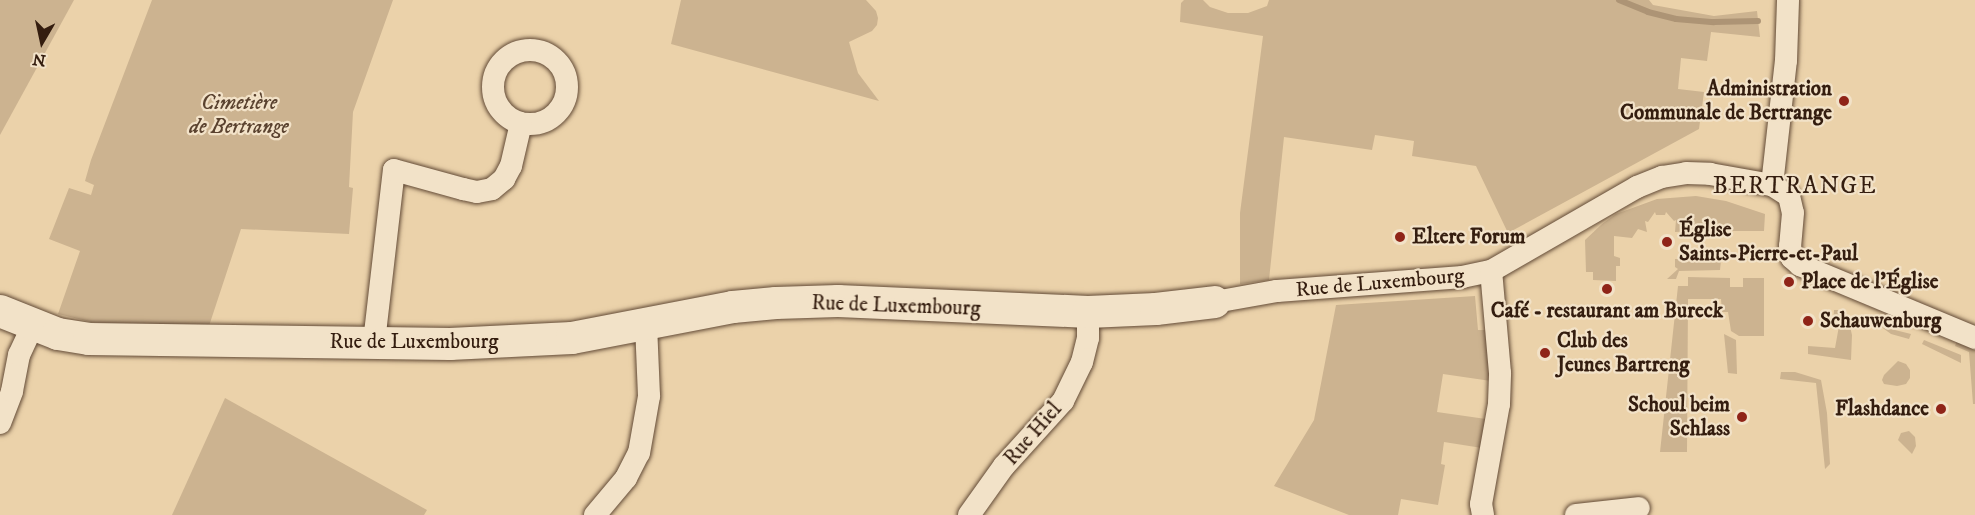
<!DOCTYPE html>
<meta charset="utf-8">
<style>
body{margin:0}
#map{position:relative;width:1975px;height:515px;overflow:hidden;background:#ebd2aa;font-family:"IM FELL DW Pica",serif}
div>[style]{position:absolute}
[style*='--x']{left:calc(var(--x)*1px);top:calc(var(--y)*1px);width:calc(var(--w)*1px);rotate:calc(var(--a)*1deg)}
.green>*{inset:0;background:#ccb390}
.stream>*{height:6px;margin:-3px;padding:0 3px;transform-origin:3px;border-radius:3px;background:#ad9475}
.roads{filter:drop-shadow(0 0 2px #624a36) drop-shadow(0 0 2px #624a36)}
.street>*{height:22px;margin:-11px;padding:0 11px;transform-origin:11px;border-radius:11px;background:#f2e2c8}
.street>.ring{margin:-11px;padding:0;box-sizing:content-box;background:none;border:22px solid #f2e2c8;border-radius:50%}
.secondary>*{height:32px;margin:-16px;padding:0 16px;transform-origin:16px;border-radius:16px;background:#f2e2c8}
.dots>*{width:16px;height:16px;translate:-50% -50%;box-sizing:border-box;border:3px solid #f2e2c8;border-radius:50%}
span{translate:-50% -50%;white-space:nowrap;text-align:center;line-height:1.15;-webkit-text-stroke:4.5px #f2e2c8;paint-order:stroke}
.poi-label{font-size:21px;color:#341d0f;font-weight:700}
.right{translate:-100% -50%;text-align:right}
.left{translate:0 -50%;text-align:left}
.park-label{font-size:21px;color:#5a422f;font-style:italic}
.street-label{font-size:21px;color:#341d0f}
.quarter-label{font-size:24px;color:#341d0f;letter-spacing:1.5px}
.north{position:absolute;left:12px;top:12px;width:60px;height:60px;-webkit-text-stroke:4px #f2e2c8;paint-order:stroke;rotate:189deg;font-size:16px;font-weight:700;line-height:24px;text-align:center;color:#341d0f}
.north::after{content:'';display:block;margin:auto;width:21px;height:27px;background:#341d0f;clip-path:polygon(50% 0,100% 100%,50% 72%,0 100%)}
</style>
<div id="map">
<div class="green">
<div style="clip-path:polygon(0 0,74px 0,0 135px)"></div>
<div style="clip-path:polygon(152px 0,393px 0,353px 112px,349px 187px,353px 188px,349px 234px,241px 229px,209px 326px,127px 325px,91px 322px,58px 314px,80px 251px,49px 239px,69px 188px,91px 195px,94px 185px,85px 181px,91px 160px)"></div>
<div style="clip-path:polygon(681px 0,866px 0,876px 11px,878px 18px,877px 25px,872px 31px,849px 42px,858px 73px,879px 101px,671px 44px)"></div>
<div style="clip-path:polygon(1184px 0,1203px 0,1210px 7px,1228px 13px,1248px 13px,1267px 6px,1269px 0,1649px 0,1653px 5px,1714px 16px,1757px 11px,1760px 37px,1711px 32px,1707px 61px,1681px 58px,1678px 89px,1704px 92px,1699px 129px,1508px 233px,1476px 166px,1412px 156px,1414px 141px,1375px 135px,1372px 150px,1284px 137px,1269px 280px,1240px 284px,1240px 213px,1263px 36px,1180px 22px,1181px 3px)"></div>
<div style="clip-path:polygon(1696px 196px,1726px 201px,1765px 214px,1764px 231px,1696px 231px,1694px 228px,1693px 231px,1675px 232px,1676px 220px,1674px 221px,1666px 212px,1665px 215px,1656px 215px,1655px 212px,1648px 222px,1645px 221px,1647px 232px,1638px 229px,1632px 238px,1614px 236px,1614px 256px,1620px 258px,1620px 266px,1616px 266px,1616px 281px,1593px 280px,1593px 272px,1586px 272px,1585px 240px,1602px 224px,1616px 214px,1657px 199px)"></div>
<div style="clip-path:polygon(1675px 259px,1694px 259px,1695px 262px,1696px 259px,1721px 260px,1720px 270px,1679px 271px,1676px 279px,1667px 279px,1678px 269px,1675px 267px)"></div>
<div style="clip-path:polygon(1688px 277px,1730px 278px,1730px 287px,1743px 287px,1743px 278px,1764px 278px,1764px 336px,1739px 336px,1731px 331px,1728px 312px,1722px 312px,1721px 299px,1688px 299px,1687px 452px,1660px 452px,1678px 286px,1688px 286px)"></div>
<div style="clip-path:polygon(1475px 296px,1478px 330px,1489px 330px,1491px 381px,1443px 374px,1437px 412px,1486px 419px,1482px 448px,1444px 442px,1441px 464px,1445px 465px,1438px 505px,1401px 499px,1398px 515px,1349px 515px,1274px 486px,1314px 420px,1336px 305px)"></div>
<div style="clip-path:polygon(1834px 310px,1844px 310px,1848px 318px,1852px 335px,1851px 360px,1808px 354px,1808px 346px,1835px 348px,1839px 326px,1833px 325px)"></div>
<div style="clip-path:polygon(1882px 322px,1892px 326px,1891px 329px,1911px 334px,1909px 339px,1891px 334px,1880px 326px)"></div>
<div style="clip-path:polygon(1724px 334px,1736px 340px,1737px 374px,1728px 373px)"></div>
<div style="clip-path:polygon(1924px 340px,1961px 355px,1961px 363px,1922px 344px)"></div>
<div style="clip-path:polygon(1957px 341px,1975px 349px,1975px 404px,1973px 404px,1969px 352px,1955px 346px)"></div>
<div style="clip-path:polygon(1898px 361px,1906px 364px,1910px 370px,1910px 378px,1906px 384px,1897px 386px,1884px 384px,1882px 380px,1884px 375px)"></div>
<div style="clip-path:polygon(1781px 372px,1795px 372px,1821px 380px,1827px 413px,1830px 464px,1825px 469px,1816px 383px,1780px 379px)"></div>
<div style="clip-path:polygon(225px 398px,427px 510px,424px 515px,172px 515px)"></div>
<div style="clip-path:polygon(1909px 431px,1915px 437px,1916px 446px,1912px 454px,1898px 440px,1901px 433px)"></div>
</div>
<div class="stream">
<div style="--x:1619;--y:0;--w:31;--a:22"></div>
<div style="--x:1648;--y:12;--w:29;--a:14"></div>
<div style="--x:1676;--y:19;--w:38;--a:5"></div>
<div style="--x:1714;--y:22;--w:44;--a:-1.3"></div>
</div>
<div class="roads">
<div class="street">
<div class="ring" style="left:493px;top:50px;width:52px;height:52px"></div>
<div style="--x:1772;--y:185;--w:125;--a:-83.6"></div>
<div style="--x:1786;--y:61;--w:61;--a:-88.1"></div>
<div style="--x:1215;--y:302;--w:63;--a:-10.1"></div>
<div style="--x:1277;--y:291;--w:186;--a:-4.3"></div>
<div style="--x:1462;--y:277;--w:30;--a:-12"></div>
<div style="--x:1491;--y:271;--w:168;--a:-29.9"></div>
<div style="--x:1637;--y:187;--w:27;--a:-22"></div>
<div style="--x:1662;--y:177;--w:24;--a:-9"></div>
<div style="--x:1686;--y:173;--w:24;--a:2"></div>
<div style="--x:1710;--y:174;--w:63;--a:10.1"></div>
<div style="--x:1772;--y:185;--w:20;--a:33"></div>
<div style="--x:1789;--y:196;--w:17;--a:77"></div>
<div style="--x:1793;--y:213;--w:33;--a:95"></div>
<div style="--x:1790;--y:246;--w:12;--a:81"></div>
<div style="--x:1792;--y:258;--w:11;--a:41"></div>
<div style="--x:1800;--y:265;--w:190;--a:22.6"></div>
<div style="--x:374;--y:342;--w:173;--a:-83.4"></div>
<div style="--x:394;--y:170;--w:72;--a:15.4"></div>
<div style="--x:463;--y:189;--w:14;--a:12"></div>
<div style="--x:477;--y:192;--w:15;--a:-11"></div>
<div style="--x:492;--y:189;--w:16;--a:-40"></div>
<div style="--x:504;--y:179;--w:15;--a:-62"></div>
<div style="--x:511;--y:166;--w:44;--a:-76.9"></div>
<div style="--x:0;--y:423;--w:34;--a:-69"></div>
<div style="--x:12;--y:391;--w:37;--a:-79"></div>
<div style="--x:19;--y:355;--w:33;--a:-65"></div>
<div style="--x:595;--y:515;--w:48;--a:-50"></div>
<div style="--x:626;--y:478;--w:28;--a:-63"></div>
<div style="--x:639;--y:453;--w:58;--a:-80"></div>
<div style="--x:649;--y:396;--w:72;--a:-92.4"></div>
<div style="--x:969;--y:515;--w:60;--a:-54.5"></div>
<div style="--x:1004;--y:466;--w:88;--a:-47.8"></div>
<div style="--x:1063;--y:401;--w:43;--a:-64"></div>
<div style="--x:1082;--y:362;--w:25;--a:-76"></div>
<div style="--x:1088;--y:338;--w:26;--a:-90"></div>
<div style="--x:1483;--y:515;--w:11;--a:-100"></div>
<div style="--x:1481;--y:504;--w:102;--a:-79.8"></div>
<div style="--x:1499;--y:404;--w:31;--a:-88"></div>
<div style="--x:1500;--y:373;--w:102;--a:-95"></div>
<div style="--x:1576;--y:515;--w:63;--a:-6.3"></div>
</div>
<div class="secondary">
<div style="--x:0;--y:311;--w:62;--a:21.6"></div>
<div style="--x:58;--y:334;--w:31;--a:9"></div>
<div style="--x:89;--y:339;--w:361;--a:0.8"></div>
<div style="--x:450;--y:344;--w:122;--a:-2.8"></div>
<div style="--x:572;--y:338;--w:164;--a:-10.9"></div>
<div style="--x:733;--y:307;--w:43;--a:-5.3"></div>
<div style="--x:776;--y:303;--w:62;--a:-1.8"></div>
<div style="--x:838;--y:301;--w:250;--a:2.5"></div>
<div style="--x:1088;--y:312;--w:68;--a:-2.5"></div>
<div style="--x:1156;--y:309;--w:59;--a:-6.8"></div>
</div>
</div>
<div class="dots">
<div style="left:1844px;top:101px;background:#8f2418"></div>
<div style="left:1400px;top:237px;background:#8f2418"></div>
<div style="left:1667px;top:242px;background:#8f2418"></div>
<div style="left:1789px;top:282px;background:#8f2418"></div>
<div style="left:1607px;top:289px;background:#8f2418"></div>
<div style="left:1808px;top:321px;background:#8f2418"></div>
<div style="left:1545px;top:353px;background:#8f2418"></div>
<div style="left:1941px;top:409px;background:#8f2418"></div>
<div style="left:1742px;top:417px;background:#8f2418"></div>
</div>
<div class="poi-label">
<span class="right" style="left:1832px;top:101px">Administration<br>Communale de Bertrange</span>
<span class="left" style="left:1679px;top:242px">Église<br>Saints-Pierre-et-Paul</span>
<span class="left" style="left:1412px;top:237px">Eltere Forum</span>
<span class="left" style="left:1801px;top:282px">Place de l'Église</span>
<span style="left:1607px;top:311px">Café - restaurant am Bureck</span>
<span class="left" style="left:1820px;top:321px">Schauwenburg</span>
<span class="left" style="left:1557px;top:353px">Club des<br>Jeunes Bartreng</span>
<span class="right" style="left:1730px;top:417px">Schoul beim<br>Schlass</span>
<span class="right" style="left:1929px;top:409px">Flashdance</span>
</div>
<div class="park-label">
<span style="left:239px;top:115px">Cimetière<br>de Bertrange</span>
</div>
<div class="street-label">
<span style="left:1380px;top:283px;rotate:-5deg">Rue de Luxembourg</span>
<span style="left:896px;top:306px;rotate:2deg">Rue de Luxembourg</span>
<span style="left:414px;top:342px">Rue de Luxembourg</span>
<span style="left:1033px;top:434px;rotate:-49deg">Rue Hiel</span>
</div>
<div class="quarter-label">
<span style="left:1795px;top:187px">BERTRANGE</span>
</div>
<div class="north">N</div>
</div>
